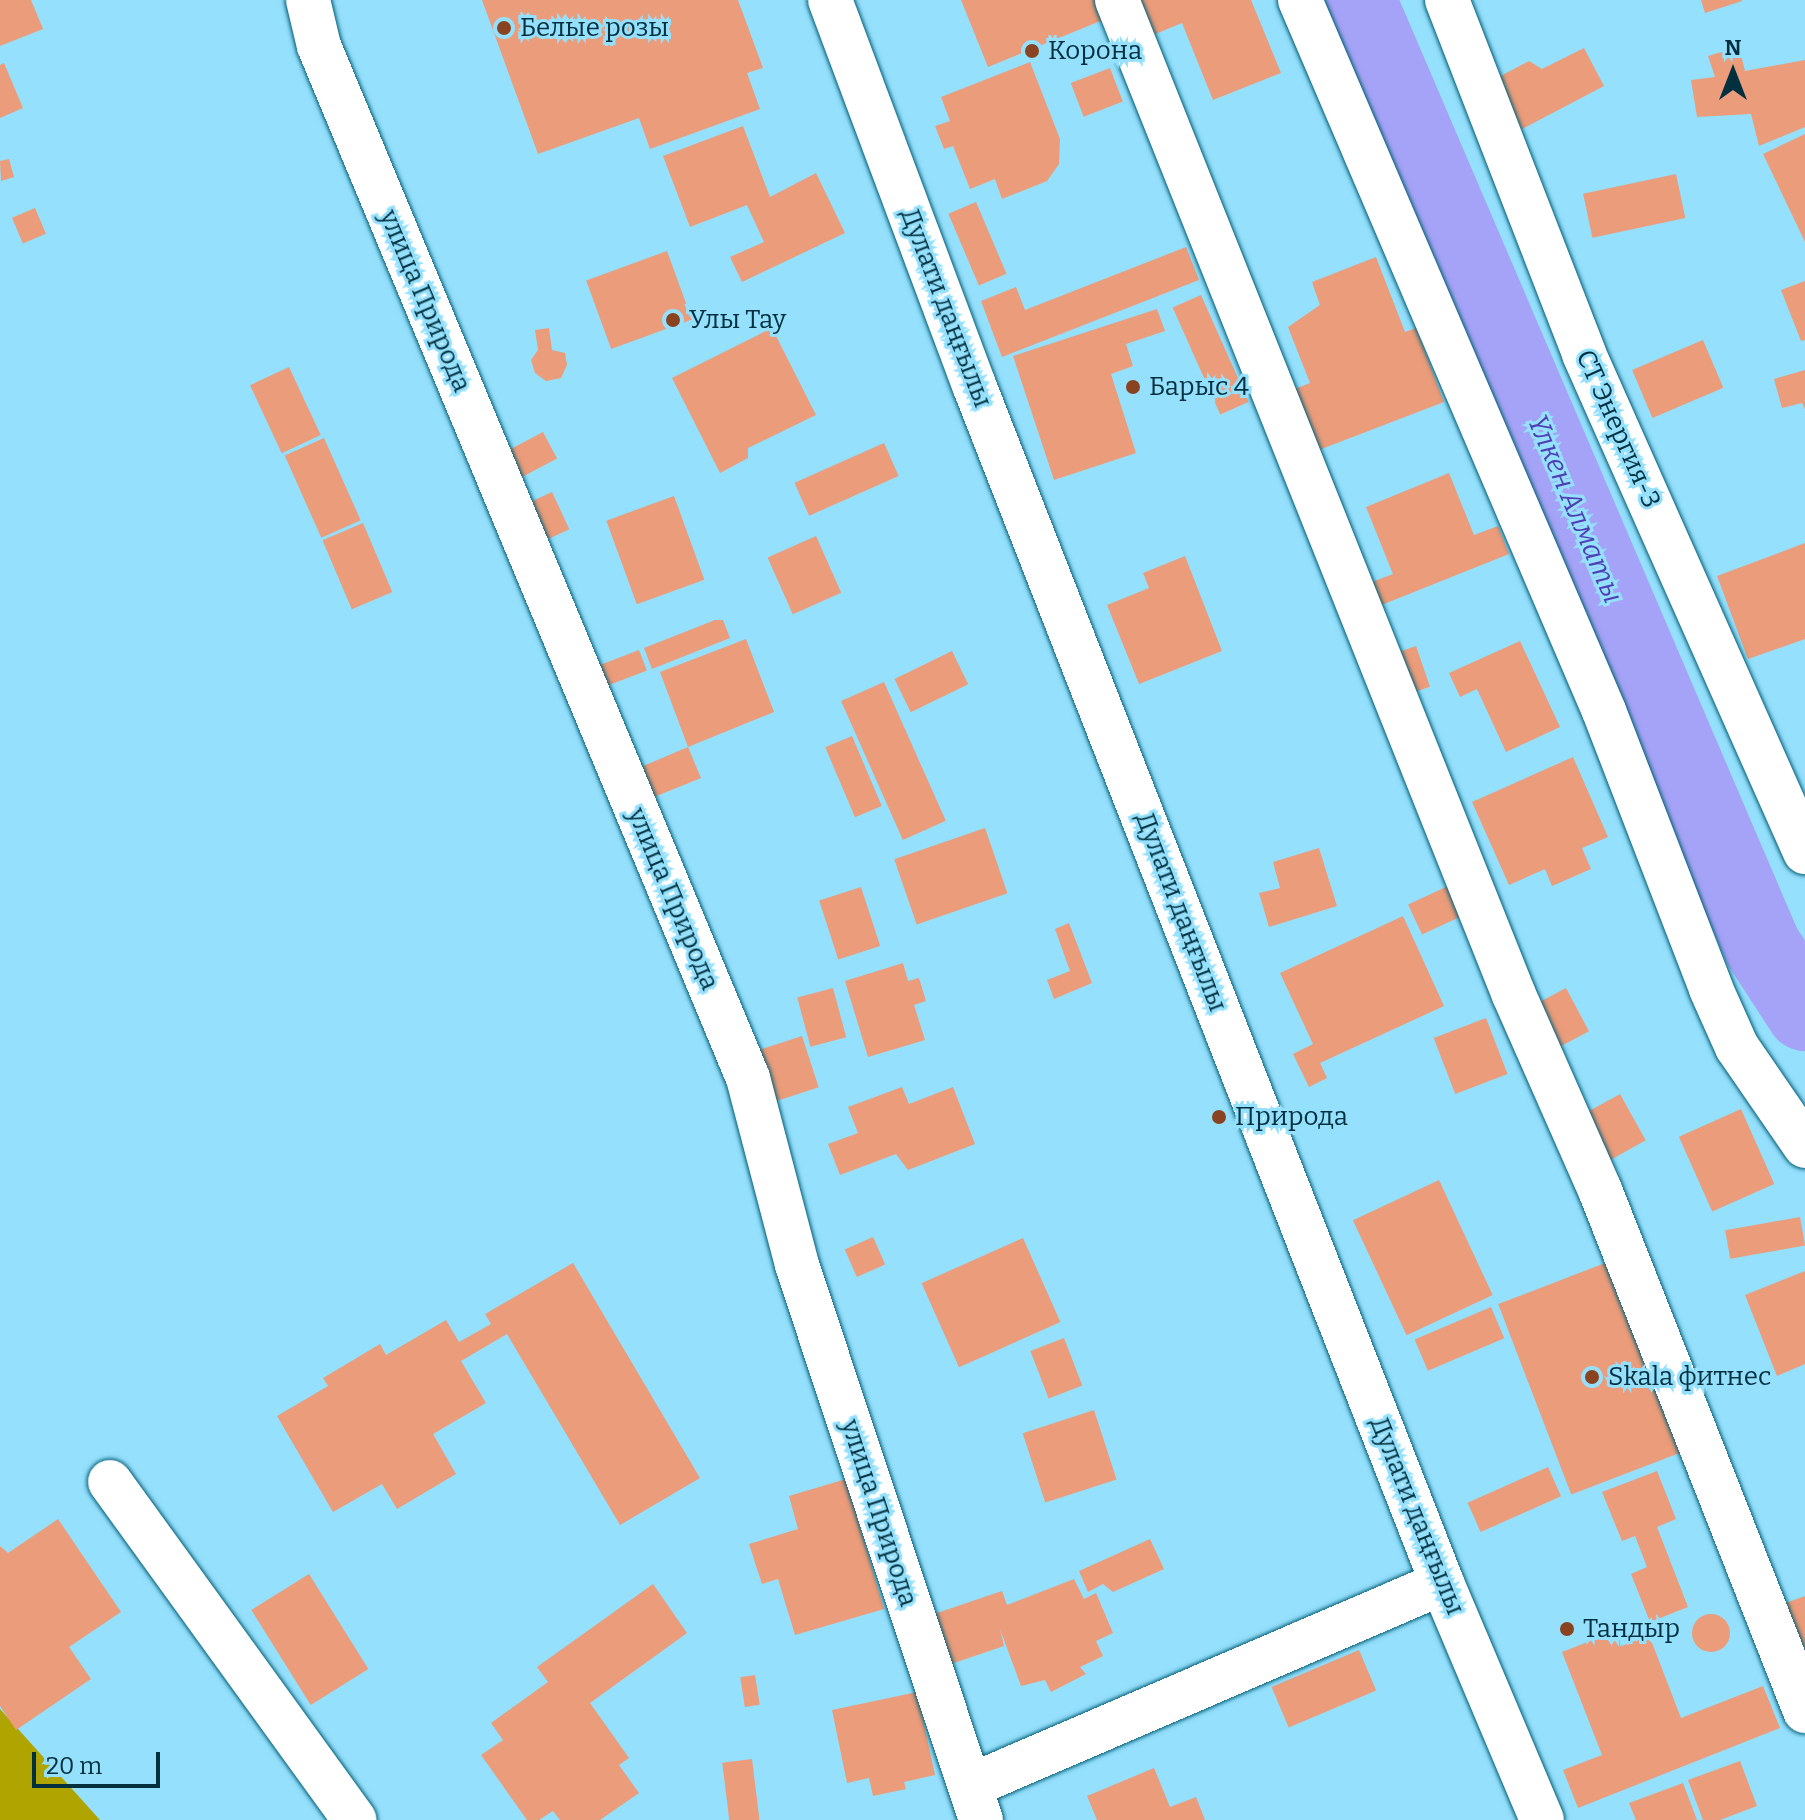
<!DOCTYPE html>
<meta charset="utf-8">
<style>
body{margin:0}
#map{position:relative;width:1805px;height:1820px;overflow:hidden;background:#94e0fd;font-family:Bitter,serif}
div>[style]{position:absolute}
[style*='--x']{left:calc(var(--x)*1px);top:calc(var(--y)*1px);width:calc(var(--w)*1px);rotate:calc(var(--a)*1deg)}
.forest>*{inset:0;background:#b0a400}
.river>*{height:78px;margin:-39px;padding:0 39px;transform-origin:39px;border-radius:39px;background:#a5a3f7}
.building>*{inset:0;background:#eb9c7a;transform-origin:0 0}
.round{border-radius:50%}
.roads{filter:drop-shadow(0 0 2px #005e77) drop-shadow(0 0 2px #005e77)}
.minor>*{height:44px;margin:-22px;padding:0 22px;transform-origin:22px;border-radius:22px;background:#fff}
.major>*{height:44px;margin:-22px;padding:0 22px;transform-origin:22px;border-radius:22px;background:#fff}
.dots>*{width:22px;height:22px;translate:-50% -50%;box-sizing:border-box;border:4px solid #94e0fd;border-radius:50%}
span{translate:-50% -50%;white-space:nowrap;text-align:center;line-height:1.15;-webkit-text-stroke:6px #94e0fd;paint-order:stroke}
.poi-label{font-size:26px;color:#02303e}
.left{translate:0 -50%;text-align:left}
.street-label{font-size:26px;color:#02303e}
.water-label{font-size:28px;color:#513eb5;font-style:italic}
.north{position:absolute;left:1693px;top:32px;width:80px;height:80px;-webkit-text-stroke:6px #94e0fd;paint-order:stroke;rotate:0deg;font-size:22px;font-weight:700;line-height:32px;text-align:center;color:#02303e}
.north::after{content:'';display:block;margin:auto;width:28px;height:36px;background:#02303e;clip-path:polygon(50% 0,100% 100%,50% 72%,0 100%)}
.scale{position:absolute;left:32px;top:1752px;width:128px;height:36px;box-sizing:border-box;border:4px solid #02303e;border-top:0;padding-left:10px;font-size:24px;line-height:28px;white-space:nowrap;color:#02303e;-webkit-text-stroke:6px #94e0fd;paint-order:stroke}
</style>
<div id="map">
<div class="forest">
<div style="clip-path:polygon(0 1709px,100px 1820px,0 1820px)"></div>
</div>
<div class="river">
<div style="--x:1357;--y:0;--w:1029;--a:66.82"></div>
<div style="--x:1762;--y:946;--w:79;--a:56.9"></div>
</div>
<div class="building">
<div style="clip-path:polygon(0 0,31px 0,43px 29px,0 46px)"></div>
<div style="clip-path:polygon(482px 0,738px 0,763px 68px,747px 73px,760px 109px,650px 149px,639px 118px,538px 154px)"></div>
<div style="clip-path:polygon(961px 0,1115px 0,1120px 13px,988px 67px)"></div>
<div style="clip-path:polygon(1125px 0,1251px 0,1281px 73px,1213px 100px,1182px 23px,1141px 40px)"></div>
<div style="clip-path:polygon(1701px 0,1742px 0,1742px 1px,1705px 13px)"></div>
<div style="clip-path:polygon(1739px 47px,1745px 71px,1805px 60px,1805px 127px,1759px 146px,1751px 114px,1697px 117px,1691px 80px,1715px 77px,1708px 56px)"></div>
<div style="clip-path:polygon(1584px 48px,1604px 86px,1522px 129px,1495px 79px,1529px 61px,1542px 69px)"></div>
<div style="clip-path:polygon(1030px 62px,1060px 139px,1059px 164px,1047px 181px,1002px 199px,995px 179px,970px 189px,953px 146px,944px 149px,935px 126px,950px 121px,941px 97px)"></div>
<div style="clip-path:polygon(4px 63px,23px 108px,0 118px,0 65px)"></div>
<div style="left:1110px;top:68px;width:36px;height:42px;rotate:69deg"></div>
<div style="clip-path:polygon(743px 126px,770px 197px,816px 173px,845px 233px,742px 282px,730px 257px,764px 242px,747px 205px,690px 227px,663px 156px)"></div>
<div style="clip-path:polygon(1805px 134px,1805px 242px,1763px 154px)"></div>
<div style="clip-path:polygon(9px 159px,14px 177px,1px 181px,0 161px)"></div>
<div style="left:1676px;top:174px;width:45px;height:95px;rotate:78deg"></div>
<div style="left:976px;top:202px;width:78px;height:30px;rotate:67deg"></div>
<div style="left:35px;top:208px;width:28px;height:25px;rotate:67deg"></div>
<div style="clip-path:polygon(1186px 247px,1199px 280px,1002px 357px,981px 301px,1016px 287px,1025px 310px)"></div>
<div style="left:667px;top:251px;width:73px;height:86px;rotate:70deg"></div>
<div style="clip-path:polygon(1376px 257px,1405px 332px,1416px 328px,1444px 402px,1311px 453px,1287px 392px,1310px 383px,1288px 327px,1320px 305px,1312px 282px)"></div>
<div style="clip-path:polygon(1805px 281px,1805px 340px,1801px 341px,1781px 290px)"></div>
<div style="left:1201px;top:295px;width:117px;height:31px;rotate:66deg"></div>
<div style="clip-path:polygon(1157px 309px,1165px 331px,1126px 344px,1133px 366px,1111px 374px,1136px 453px,1054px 480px,1013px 356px)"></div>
<div style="clip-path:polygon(549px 328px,552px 350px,565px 353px,567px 365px,561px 378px,546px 381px,535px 373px,531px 360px,538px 350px,535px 330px)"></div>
<div style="clip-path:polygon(772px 328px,816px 415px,748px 448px,748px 458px,720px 473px,672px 378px)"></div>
<div style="left:1703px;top:340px;width:52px;height:77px;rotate:67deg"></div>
<div style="left:289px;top:367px;width:75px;height:43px;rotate:65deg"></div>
<div style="clip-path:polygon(1805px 370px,1805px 409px,1802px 403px,1782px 408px,1774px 379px)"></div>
<div style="left:543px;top:432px;width:30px;height:45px;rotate:62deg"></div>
<div style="left:324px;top:438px;width:90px;height:43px;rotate:66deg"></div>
<div style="left:884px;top:443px;width:36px;height:98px;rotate:66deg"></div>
<div style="clip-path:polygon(1449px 473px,1474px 535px,1498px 526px,1509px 554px,1374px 608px,1364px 585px,1393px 574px,1366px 507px)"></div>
<div style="left:552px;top:492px;width:41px;height:31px;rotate:65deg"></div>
<div style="left:674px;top:496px;width:89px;height:72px;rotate:70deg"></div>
<div style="left:363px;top:523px;width:75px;height:44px;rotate:67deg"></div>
<div style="left:816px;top:536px;width:62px;height:53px;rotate:66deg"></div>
<div style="clip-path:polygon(1805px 543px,1805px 639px,1748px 659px,1717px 576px)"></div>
<div style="clip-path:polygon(1185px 556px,1222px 651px,1139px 684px,1107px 605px,1149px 588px,1143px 573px)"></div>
<div style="clip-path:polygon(715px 620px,723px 620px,730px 638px,652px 669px,644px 648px)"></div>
<div style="clip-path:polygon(746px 639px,774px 712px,688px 747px,701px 778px,642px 802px,629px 772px,688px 747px,660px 672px)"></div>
<div style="clip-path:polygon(1520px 641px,1560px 727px,1506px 752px,1477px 689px,1460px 697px,1449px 673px)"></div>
<div style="left:1416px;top:646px;width:43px;height:22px;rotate:71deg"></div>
<div style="left:639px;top:650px;width:22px;height:44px;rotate:69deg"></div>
<div style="left:952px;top:651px;width:37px;height:64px;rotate:64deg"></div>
<div style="left:884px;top:682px;width:152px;height:47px;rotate:66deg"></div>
<div style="left:852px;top:736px;width:76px;height:29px;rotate:67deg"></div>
<div style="clip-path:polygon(1573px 757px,1608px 837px,1582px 848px,1591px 869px,1552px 886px,1545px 869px,1509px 885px,1472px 802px)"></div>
<div style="left:985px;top:828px;width:69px;height:96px;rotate:71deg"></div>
<div style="clip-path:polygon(1319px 848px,1337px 906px,1269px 927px,1259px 893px,1280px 888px,1273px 862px)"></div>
<div style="left:1448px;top:886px;width:33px;height:44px;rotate:65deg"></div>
<div style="left:861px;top:887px;width:62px;height:44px;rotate:72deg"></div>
<div style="clip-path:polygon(1403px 916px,1444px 1006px,1320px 1063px,1327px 1078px,1309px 1087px,1293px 1054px,1313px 1044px,1280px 973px)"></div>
<div style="clip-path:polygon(1069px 923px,1092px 983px,1054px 999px,1047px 980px,1070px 971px,1055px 929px)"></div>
<div style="clip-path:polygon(903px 963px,908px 981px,919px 978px,926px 1001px,914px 1005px,925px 1040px,868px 1057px,845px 981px)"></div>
<div style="left:833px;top:988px;width:51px;height:37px;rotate:75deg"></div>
<div style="left:1566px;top:988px;width:49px;height:39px;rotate:62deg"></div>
<div style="left:1486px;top:1018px;width:60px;height:56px;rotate:69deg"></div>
<div style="left:802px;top:1036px;width:54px;height:45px;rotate:72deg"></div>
<div style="clip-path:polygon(902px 1087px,909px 1104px,953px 1087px,975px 1144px,908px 1170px,896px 1154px,840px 1175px,828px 1144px,858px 1133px,848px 1107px)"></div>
<div style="left:1620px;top:1094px;width:53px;height:44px;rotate:61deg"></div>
<div style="left:1741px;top:1109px;width:82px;height:68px;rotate:66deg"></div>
<div style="left:1439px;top:1180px;width:127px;height:95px;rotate:65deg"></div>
<div style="left:1800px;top:1217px;width:29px;height:76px;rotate:80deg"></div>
<div style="left:873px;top:1237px;width:30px;height:31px;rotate:66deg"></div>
<div style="left:1023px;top:1238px;width:92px;height:111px;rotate:66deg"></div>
<div style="left:1613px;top:1260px;width:204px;height:123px;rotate:69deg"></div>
<div style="clip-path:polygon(573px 1263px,700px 1478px,620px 1525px,507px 1334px,461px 1361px,486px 1403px,433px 1434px,456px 1474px,397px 1509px,382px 1484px,333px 1512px,277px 1416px,328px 1386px,323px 1378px,380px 1344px,386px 1355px,446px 1320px,459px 1342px,491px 1324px,485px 1314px)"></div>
<div style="clip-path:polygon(1805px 1271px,1805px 1364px,1777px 1376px,1745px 1295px)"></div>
<div style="left:1491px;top:1307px;width:34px;height:83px;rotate:67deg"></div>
<div style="left:1064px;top:1338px;width:51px;height:36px;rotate:69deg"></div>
<div style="left:1094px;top:1410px;width:73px;height:75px;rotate:72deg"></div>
<div style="left:1548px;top:1467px;width:32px;height:88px;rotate:66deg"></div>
<div style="clip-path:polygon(1657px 1471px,1676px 1519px,1657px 1527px,1688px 1607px,1650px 1622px,1631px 1574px,1647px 1567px,1635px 1536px,1622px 1541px,1602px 1492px)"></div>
<div style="clip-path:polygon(846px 1479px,884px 1609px,795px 1635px,778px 1579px,762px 1584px,749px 1544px,798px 1529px,789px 1496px)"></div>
<div style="clip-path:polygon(58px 1519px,121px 1612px,69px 1647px,91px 1679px,16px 1730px,0 1706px,0 1546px,8px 1553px)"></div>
<div style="clip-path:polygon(1150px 1539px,1164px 1569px,1113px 1592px,1103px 1584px,1088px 1592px,1079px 1571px)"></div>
<div style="left:309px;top:1574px;width:112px;height:68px;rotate:58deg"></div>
<div style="clip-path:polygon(1074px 1579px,1084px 1599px,1096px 1593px,1113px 1633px,1096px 1641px,1103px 1656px,1080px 1667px,1086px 1674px,1051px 1692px,1045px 1680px,1021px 1686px,1000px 1629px,1004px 1646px,948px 1665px,931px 1615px,1002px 1591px,1007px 1605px)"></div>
<div style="clip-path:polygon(653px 1584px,687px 1633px,590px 1703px,629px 1758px,619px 1765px,639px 1793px,600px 1820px,560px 1820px,553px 1811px,539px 1820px,527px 1820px,481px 1755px,503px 1740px,491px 1723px,548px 1682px,537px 1667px)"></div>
<div style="clip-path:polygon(1805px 1596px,1805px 1659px,1783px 1604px)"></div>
<div class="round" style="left:1692px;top:1614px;width:38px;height:38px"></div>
<div style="clip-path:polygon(1616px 1631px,1622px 1646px,1649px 1635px,1681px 1718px,1763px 1686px,1780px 1728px,1578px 1808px,1563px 1770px,1602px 1755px,1562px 1652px)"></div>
<div style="left:1359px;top:1650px;width:44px;height:95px;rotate:67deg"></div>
<div style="left:755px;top:1675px;width:30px;height:15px;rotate:81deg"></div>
<div style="clip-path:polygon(917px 1692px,935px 1775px,904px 1782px,906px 1789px,873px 1796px,869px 1778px,847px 1783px,832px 1710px)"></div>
<div style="left:752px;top:1759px;width:62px;height:30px;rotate:83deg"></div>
<div style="clip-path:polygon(1740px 1761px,1757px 1806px,1720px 1820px,1703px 1820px,1688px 1780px)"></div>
<div style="clip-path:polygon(1154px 1768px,1170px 1807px,1196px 1797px,1205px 1820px,1097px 1820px,1087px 1796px)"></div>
<div style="clip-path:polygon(1683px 1783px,1697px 1820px,1636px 1820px,1629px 1803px)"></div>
</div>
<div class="roads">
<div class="minor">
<div style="--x:308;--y:0;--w:47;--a:76.6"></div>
<div style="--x:319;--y:46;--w:1118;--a:67.43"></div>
<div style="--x:748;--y:1078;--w:193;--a:75.3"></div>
<div style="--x:797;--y:1265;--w:585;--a:71.66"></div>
<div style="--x:1117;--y:0;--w:1071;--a:68.25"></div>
<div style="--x:1514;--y:995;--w:213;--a:66.2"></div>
<div style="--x:1600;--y:1190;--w:560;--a:68.52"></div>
<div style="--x:1300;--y:0;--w:773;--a:66.85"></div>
<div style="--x:1604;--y:711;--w:298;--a:68.9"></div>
<div style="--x:1711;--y:989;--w:64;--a:65.9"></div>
<div style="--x:1737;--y:1047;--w:120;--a:55.5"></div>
<div style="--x:1447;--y:0;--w:380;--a:68.8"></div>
<div style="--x:1584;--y:354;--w:545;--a:66.07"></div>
<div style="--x:110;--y:1482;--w:417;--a:54.1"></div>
<div style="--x:970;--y:1786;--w:514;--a:-23.27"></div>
</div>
<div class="major">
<div style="--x:830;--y:0;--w:411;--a:69.5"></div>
<div style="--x:974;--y:385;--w:1286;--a:68.66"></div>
<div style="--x:1442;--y:1583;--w:257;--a:67.1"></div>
</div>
</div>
<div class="dots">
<div style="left:504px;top:28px;background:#8a4321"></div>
<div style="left:1032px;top:51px;background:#8a4321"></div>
<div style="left:673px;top:320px;background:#8a4321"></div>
<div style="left:1133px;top:387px;background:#8a4321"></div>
<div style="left:1219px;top:1117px;background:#8a4321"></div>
<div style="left:1592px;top:1377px;background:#8a4321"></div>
<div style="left:1567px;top:1629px;background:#8a4321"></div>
</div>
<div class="poi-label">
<span class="left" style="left:520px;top:28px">Белые розы</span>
<span class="left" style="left:1048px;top:51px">Корона</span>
<span class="left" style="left:689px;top:320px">Улы Тау</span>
<span class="left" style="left:1149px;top:387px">Барыс 4</span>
<span class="left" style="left:1235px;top:1117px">Природа</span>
<span class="left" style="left:1608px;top:1377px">Skala фитнес</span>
<span class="left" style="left:1583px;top:1629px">Тандыр</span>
</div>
<div class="street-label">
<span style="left:425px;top:301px;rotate:67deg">улица Природа</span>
<span style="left:946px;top:308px;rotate:69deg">Дулати даңғылы</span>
<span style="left:1618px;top:429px;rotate:66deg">СТ Энергия-3</span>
<span style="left:673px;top:899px;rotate:67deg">улица Природа</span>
<span style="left:1181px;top:912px;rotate:69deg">Дулати даңғылы</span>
<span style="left:879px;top:1513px;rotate:72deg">улица Природа</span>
<span style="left:1417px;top:1516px;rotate:68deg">Дулати даңғылы</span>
</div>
<div class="water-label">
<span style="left:1575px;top:509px;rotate:67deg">Үлкен Алматы</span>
</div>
<div class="north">N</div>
<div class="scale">20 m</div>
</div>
